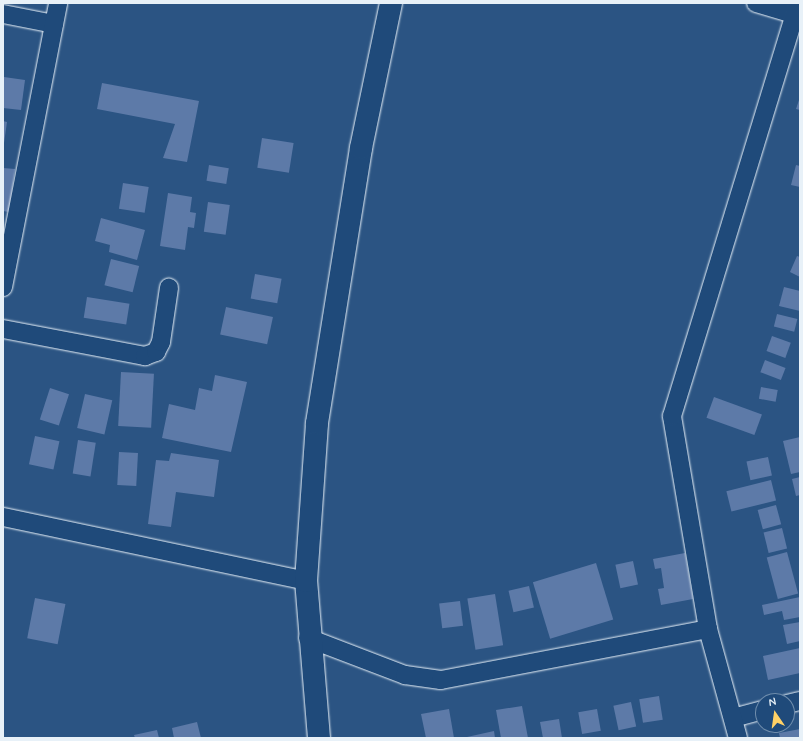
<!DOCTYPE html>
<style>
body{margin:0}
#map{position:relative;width:803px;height:741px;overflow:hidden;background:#2b5483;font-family:Mynerve,sans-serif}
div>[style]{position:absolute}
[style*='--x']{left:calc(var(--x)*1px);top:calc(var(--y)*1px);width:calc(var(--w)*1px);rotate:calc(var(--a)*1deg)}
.building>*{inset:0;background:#5d7aa8;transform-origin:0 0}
.roads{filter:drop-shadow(0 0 1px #e8f1f8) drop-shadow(0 0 1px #e8f1f8)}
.minor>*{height:18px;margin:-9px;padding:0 9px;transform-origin:9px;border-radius:9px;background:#1f4a7a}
.tertiary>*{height:22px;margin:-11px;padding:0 11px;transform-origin:11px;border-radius:11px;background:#1f4a7a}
span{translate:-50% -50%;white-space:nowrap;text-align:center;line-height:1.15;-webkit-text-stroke:3px #1f4a7a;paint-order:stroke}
.frame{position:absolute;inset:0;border:4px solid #e8f1f8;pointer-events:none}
.north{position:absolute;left:755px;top:693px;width:40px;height:40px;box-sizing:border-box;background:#1f4a7a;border:1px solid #6f8dac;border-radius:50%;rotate:347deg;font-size:11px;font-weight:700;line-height:16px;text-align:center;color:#e8f1f8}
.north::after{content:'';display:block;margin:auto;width:14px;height:18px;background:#ffd166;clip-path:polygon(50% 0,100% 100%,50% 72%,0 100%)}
</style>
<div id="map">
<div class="building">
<div style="clip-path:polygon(4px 77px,25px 80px,21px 110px,3px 108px)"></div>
<div style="clip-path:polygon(102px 83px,199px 101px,187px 162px,163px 158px,175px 124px,97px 109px)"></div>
<div style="clip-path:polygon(800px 97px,800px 110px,796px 109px)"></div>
<div style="clip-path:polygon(3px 121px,7px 122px,4px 143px,3px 143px)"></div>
<div style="left:262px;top:138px;width:32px;height:30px;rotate:9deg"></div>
<div style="left:209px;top:165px;width:20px;height:16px;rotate:9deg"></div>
<div style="clip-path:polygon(796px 165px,800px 166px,800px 187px,791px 185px)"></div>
<div style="clip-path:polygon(3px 168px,15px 169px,9px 212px,3px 211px)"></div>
<div style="left:123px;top:183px;width:26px;height:26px;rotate:9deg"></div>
<div style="clip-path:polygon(168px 193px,192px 197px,190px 212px,196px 213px,194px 228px,188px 227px,185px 250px,160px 246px)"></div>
<div style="left:208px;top:202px;width:22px;height:30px;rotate:8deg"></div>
<div style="clip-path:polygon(101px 218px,145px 230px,137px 260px,109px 252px,110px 245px,95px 241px)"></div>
<div style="clip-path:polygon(797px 256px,800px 257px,800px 277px,790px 272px)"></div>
<div style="left:111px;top:259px;width:29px;height:27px;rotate:14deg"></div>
<div style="left:255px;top:274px;width:27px;height:25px;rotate:10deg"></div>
<div style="clip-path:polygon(784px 287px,800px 291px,800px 311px,779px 306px)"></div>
<div style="left:87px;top:297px;width:43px;height:21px;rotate:9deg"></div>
<div style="left:226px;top:307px;width:48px;height:28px;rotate:12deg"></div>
<div style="left:777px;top:314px;width:21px;height:13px;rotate:14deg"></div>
<div style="left:772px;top:336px;width:20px;height:16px;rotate:20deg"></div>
<div style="left:765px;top:360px;width:22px;height:13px;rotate:21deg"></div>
<div style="left:121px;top:372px;width:33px;height:54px;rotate:3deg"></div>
<div style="clip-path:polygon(215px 375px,247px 382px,231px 452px,162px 438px,169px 404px,195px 410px,199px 388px,212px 391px)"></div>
<div style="left:761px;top:387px;width:17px;height:12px;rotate:10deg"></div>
<div style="left:50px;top:388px;width:20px;height:33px;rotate:18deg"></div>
<div style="left:85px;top:394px;width:28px;height:35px;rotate:13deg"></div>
<div style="left:714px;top:397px;width:51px;height:22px;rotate:20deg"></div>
<div style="left:35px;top:436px;width:25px;height:29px;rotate:12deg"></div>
<div style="clip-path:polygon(800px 437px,800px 472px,791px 474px,783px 441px)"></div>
<div style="left:78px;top:440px;width:18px;height:34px;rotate:9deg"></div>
<div style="left:119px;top:452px;width:19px;height:33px;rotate:3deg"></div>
<div style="clip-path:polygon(171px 453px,219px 460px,214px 497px,176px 492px,171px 527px,148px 524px,156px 460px,169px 461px)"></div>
<div style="left:768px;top:457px;width:19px;height:22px;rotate:78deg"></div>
<div style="clip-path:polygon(800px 477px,800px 495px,796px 496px,792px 479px)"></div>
<div style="left:771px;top:480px;width:21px;height:46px;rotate:76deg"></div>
<div style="left:776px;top:505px;width:20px;height:19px;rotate:75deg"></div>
<div style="left:782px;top:528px;width:21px;height:19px;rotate:76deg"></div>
<div style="left:787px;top:552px;width:43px;height:21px;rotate:75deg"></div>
<div style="clip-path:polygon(685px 553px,693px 599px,661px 605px,658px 589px,664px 588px,661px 568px,655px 569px,653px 559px)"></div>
<div style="left:633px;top:561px;width:24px;height:18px;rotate:78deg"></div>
<div style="left:596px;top:563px;width:59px;height:66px;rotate:73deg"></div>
<div style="left:529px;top:586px;width:22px;height:21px;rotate:77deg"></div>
<div style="left:495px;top:594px;width:52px;height:28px;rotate:81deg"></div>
<div style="clip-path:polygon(800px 597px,800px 617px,784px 620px,782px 611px,764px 615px,762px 605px)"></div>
<div style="left:35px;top:598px;width:31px;height:41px;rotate:11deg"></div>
<div style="left:460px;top:601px;width:25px;height:21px;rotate:83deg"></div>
<div style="clip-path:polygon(800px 622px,800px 641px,787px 644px,783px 625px)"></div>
<div style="clip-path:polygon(800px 648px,800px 673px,768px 680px,763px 656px)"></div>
<div style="left:659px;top:696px;width:24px;height:20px;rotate:81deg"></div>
<div style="left:631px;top:702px;width:25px;height:18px;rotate:78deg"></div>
<div style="clip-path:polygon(522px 706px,528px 738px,501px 738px,496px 710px)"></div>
<div style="clip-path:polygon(449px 709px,454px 738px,426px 738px,421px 714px)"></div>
<div style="left:597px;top:709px;width:22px;height:19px;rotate:80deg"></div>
<div style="clip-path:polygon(559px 719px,562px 738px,543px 738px,540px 722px)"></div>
<div style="clip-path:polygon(197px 722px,201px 738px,174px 738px,172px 728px)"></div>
<div style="clip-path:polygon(800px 729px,800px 738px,780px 738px,779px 733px)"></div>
<div style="clip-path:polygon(157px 730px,159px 738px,135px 738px,134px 735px)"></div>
<div style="clip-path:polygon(494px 731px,495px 738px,467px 738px,467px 737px)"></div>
</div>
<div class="roads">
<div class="minor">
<div style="--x:756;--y:3;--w:46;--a:16.5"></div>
<div style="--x:3;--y:14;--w:52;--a:11.1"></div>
<div style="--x:3;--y:287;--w:289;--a:-79"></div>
<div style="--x:3;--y:329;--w:145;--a:10.8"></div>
<div style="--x:145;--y:356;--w:12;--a:-20"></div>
<div style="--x:156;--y:352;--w:11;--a:-63"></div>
<div style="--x:161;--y:342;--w:55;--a:-81.6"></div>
<div style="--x:3;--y:517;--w:310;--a:11.9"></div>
<div style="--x:308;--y:638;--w:104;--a:20.9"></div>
<div style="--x:405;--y:675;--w:36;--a:8"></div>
<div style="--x:441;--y:680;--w:272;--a:-10.8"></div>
<div style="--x:787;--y:704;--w:13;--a:-13"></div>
<div style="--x:733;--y:718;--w:31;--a:-15"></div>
<div style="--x:738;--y:738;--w:113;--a:-105.4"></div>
<div style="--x:708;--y:629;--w:216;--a:-99.6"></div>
<div style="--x:672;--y:416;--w:432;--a:-73"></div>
</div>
<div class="tertiary">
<div style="--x:319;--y:738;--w:158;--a:-94.7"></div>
<div style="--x:306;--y:581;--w:158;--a:-86"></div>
<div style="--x:317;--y:423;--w:278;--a:-80.9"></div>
<div style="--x:361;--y:148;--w:148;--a:-78.3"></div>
</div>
</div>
<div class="frame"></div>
<div class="north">N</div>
</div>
